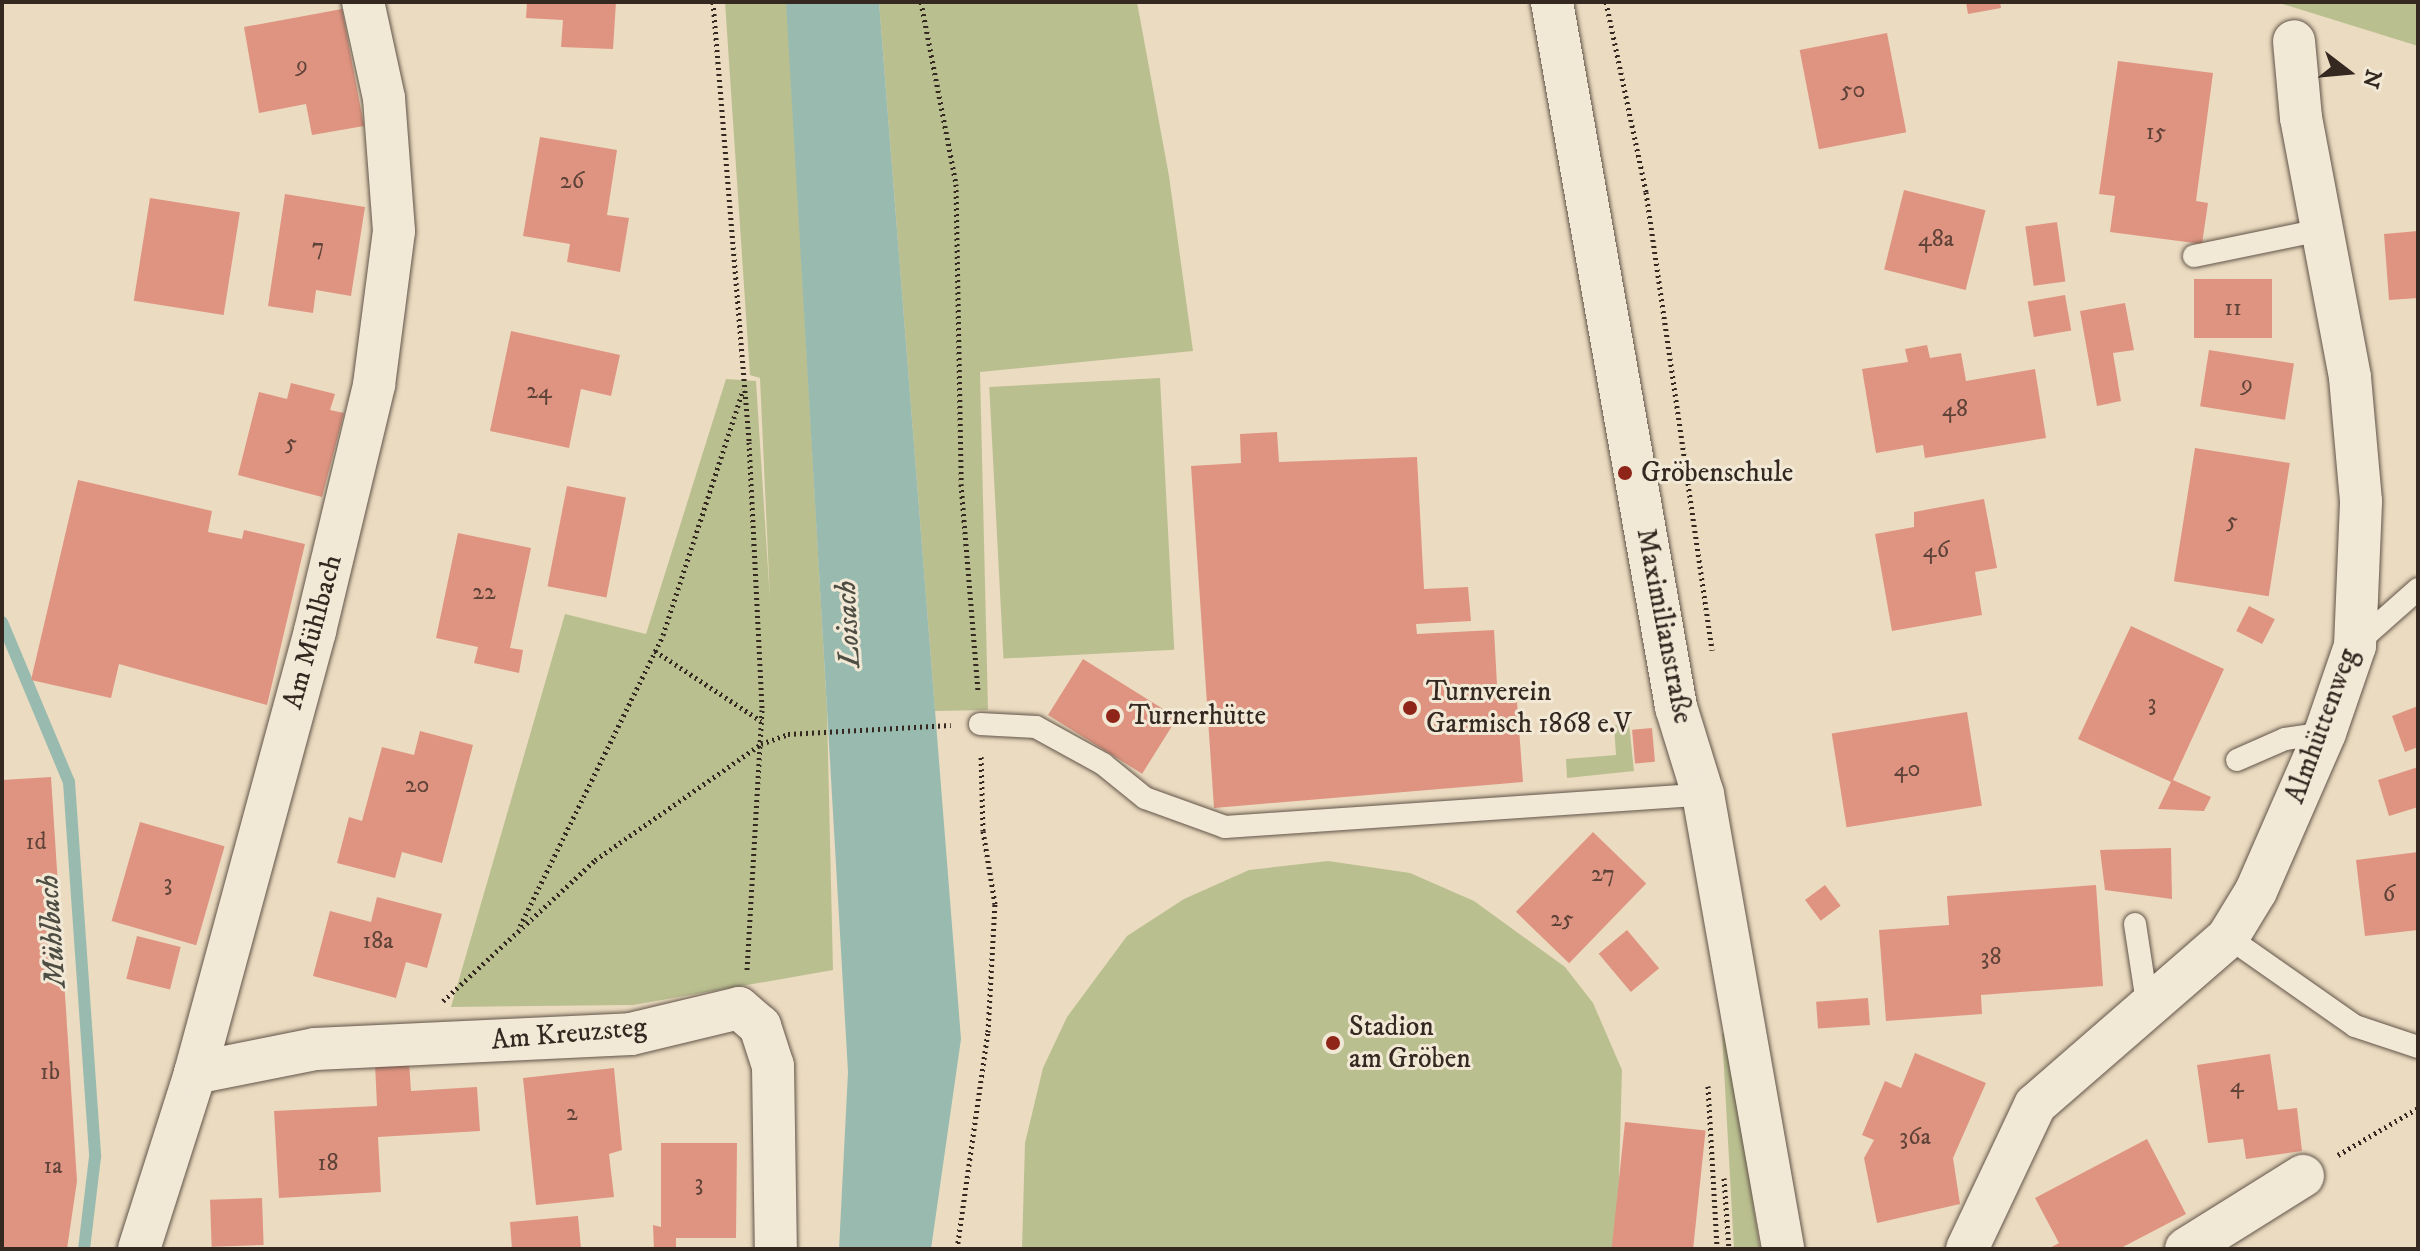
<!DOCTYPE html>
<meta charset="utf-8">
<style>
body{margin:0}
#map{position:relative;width:2420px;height:1251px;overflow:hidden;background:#ebdbc0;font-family:"IM FELL DW Pica",serif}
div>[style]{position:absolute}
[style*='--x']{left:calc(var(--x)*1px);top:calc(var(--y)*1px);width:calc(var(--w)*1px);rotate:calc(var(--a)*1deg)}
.green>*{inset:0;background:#babf90;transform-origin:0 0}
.water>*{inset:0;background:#99bbaf}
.stream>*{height:12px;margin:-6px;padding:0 6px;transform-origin:6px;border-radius:6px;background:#99bbaf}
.building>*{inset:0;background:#df9481;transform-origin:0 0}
.path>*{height:5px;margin-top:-2.5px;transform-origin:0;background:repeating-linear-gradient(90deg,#342821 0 2px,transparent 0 6px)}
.roads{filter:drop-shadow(0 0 2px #625549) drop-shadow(0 0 2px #625549)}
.lane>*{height:22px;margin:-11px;padding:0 11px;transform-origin:11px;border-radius:11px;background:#f2e8d6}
.street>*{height:42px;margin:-21px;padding:0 21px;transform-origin:21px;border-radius:21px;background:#f2e8d6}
.dots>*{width:22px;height:22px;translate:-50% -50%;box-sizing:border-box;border:4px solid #f2e8d6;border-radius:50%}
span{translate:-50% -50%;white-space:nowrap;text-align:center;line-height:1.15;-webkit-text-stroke:6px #f2e8d6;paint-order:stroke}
.number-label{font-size:24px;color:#5f4339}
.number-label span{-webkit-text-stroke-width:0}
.poi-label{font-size:28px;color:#342821}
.left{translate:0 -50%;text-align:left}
.street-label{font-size:28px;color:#342821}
.water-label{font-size:30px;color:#4d4d44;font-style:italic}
.frame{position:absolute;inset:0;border:4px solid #342821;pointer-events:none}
.north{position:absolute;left:2308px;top:32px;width:80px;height:80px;-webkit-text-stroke:6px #f2e8d6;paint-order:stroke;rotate:106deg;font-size:22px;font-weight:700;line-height:32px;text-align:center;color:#342821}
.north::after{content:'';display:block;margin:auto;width:28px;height:36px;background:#342821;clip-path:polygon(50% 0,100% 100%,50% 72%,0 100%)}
</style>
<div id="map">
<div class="green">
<div style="clip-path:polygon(725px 2px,787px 2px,827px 711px,833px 970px,633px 1005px,451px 1007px,565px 614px,646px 634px,726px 379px,756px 381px,770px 600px,760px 378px,750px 375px)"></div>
<div style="clip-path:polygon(879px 2px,1137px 2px,1169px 176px,1193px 351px,980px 372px,988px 710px,935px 711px)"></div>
<div style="clip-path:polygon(2276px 2px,2418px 2px,2418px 46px)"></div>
<div style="left:1160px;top:378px;width:272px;height:171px;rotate:87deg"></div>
<div style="clip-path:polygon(1629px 724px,1634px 771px,1567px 778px,1566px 759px,1616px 755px,1614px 725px)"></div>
<div style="clip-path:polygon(1328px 861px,1410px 873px,1474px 901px,1565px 967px,1593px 1003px,1622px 1070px,1617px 1249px,1022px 1249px,1025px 1143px,1043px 1068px,1067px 1017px,1127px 936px,1184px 899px,1249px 870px)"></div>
<div style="clip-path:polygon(1722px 1033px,1728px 1035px,1760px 1249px,1734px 1249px)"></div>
</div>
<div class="water">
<div style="clip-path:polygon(786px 2px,879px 2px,961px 1039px,931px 1249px,839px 1249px,848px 1072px)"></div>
</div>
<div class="stream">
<div style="--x:2;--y:622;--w:173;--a:67.3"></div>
<div style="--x:69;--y:782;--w:376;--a:86"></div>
<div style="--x:95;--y:1157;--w:93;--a:96.8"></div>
</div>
<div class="building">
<div style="clip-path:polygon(527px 2px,616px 2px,613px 49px,561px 47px,563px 20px,526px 18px)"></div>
<div style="clip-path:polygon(1966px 2px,2000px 2px,2001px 8px,1968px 14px)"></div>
<div style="clip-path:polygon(342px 9px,364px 126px,312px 135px,306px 104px,259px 113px,244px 27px)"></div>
<div style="left:1887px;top:33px;width:101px;height:89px;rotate:79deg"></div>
<div style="clip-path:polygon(2118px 61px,2213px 73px,2196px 201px,2208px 203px,2202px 244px,2110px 232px,2115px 196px,2099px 194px)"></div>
<div style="clip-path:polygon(540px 137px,617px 150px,607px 215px,629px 218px,620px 272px,567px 262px,570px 244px,523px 236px)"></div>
<div style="left:1904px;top:190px;width:84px;height:82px;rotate:14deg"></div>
<div style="clip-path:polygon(285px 194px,365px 207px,351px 296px,316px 290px,313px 313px,268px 306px)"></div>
<div style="left:150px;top:198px;width:91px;height:104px;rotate:9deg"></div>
<div style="left:2057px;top:222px;width:60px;height:32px;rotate:82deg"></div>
<div style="clip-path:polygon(2418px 231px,2418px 298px,2389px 300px,2384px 234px)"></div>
<div style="left:2272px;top:279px;width:59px;height:78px;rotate:90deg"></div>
<div style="left:2065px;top:295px;width:36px;height:38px;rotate:80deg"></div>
<div style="clip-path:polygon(2125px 303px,2134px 350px,2113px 353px,2121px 401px,2097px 406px,2080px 311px)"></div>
<div style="clip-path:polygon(511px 331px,620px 355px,611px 396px,581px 389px,569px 448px,490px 431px)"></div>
<div style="clip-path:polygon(1927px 345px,1930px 358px,1961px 353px,1966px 381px,2035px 369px,2046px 438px,1925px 458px,1923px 445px,1876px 453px,1862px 369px,1908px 362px,1905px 349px)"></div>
<div style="left:2209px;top:350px;width:86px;height:57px;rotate:9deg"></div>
<div style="clip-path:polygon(291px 383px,335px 394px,330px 410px,344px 413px,322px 497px,238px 475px,259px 392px,287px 399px)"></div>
<div style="clip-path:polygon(1277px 432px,1279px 462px,1417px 457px,1424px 589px,1468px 587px,1471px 621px,1416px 624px,1417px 634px,1494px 630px,1498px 703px,1517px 702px,1523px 782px,1214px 808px,1191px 466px,1241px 463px,1240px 434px)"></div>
<div style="left:2195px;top:448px;width:96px;height:135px;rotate:9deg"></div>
<div style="clip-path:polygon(78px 480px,212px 511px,208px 532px,242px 539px,244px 530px,305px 544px,267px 705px,119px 664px,111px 698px,31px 680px)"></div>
<div style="left:567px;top:486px;width:60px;height:102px;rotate:11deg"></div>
<div style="clip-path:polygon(1984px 499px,1997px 568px,1975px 572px,1982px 615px,1892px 631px,1875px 534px,1914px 527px,1914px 512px)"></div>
<div style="clip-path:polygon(458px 533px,531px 548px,510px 648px,523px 650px,519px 673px,474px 663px,478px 647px,436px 638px)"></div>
<div style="left:2249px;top:606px;width:29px;height:28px;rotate:27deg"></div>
<div style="clip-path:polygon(2131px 626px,2224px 669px,2173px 780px,2211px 797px,2204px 811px,2158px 809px,2171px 782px,2078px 739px)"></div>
<div style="left:1083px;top:659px;width:111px;height:66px;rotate:32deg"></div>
<div style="clip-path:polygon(2418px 706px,2418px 747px,2405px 752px,2392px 716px)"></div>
<div style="left:1967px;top:712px;width:95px;height:137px;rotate:81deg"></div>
<div style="left:1652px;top:728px;width:34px;height:20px;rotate:85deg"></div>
<div style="clip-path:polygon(420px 731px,473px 745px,442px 863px,402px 852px,395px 878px,337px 863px,349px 817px,362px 821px,382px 747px,414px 755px)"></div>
<div style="clip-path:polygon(2418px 767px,2418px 807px,2389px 816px,2378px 780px)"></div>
<div style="clip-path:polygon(51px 777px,77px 1181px,67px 1249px,2px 1249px,2px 780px)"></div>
<div style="left:140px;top:822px;width:88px;height:103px;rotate:16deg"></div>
<div style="left:1593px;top:832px;width:74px;height:111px;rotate:44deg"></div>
<div style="clip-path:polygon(2171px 848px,2172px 899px,2105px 890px,2100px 850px)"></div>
<div style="clip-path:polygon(2418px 852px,2418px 930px,2365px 936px,2356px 860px)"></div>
<div style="left:1825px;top:885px;width:26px;height:25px;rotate:53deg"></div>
<div style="clip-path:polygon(2096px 885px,2103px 986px,1981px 995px,1982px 1014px,1886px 1021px,1879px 930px,1949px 925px,1947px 896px)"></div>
<div style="clip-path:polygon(377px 897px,442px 914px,427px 968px,406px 962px,396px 998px,313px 976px,330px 911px,371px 922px)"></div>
<div style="left:1627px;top:930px;width:50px;height:37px;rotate:50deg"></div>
<div style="left:137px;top:936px;width:45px;height:44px;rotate:14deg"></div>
<div style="left:1868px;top:998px;width:27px;height:52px;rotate:86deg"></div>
<div style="clip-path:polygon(1915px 1053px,1986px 1083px,1953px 1158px,1960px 1204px,1877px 1223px,1864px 1158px,1874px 1140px,1862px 1135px,1885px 1081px,1901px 1088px)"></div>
<div style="clip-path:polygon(2270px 1054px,2278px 1110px,2297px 1108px,2302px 1151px,2246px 1159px,2243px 1139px,2208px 1143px,2197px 1065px)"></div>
<div style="clip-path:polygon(409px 1062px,411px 1091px,477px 1087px,480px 1131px,378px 1137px,381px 1192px,279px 1198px,274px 1111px,377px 1106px,375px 1064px)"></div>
<div style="clip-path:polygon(614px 1068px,622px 1150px,609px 1154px,614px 1197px,536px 1205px,523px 1078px)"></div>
<div style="left:1625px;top:1122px;width:81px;height:127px;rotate:6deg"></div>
<div style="clip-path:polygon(2147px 1139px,2186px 1214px,2119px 1249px,2048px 1249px,2059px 1243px,2035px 1198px)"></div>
<div style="clip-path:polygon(661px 1143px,737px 1143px,736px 1238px,676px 1238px,676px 1249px,654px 1249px,653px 1225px,661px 1227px)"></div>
<div style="left:262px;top:1198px;width:47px;height:52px;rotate:88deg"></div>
<div style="clip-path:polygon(578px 1216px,581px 1249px,512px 1249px,510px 1222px)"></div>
</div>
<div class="path">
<div style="--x:713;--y:2;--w:441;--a:85.3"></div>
<div style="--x:749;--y:442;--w:268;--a:87.2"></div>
<div style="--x:762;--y:710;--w:260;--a:93.3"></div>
<div style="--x:921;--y:2;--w:185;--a:79.1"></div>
<div style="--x:956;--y:184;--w:300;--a:89"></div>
<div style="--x:961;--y:484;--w:209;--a:85.3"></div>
<div style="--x:1606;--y:2;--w:194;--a:78.1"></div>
<div style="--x:1646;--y:192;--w:463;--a:81.8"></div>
<div style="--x:655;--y:651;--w:127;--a:33.4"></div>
<div style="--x:520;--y:926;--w:324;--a:-63.8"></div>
<div style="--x:663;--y:635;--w:258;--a:-71.9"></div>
<div style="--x:443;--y:1001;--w:207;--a:-42.8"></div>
<div style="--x:595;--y:860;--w:203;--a:-34.9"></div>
<div style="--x:761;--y:744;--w:29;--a:-20"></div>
<div style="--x:788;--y:734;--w:163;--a:-3.2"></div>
<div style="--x:1708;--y:1086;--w:163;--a:86.8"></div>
<div style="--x:2338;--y:1155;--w:93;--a:-30.4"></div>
<div style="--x:1724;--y:1178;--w:71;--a:86"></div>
<div style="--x:957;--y:1249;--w:219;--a:-81.9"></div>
<div style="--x:988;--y:1032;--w:128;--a:-86.9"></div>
<div style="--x:995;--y:904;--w:74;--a:-99.3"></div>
<div style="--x:983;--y:831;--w:77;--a:-91.5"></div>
</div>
<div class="roads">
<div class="lane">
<div style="--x:2194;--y:256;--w:130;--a:-11.6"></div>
<div style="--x:2355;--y:645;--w:84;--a:-41.6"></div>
<div style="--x:980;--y:724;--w:56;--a:3.1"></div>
<div style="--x:1036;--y:727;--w:77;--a:28.9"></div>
<div style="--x:1103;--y:764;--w:54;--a:39"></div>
<div style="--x:1145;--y:798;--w:85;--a:19.9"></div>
<div style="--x:1225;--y:827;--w:479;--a:-3.9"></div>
<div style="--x:2237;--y:760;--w:52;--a:-23.6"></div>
<div style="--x:2285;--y:739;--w:40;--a:-8.5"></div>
<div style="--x:2135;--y:924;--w:86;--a:81.3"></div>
<div style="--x:2228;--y:937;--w:155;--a:35"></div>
<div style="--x:2355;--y:1026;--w:66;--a:18.4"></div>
</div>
<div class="street">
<div style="--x:1552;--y:2;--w:716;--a:80.02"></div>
<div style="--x:1676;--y:707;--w:91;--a:72.8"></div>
<div style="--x:1703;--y:794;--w:462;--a:80"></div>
<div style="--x:195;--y:1073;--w:122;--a:-11.3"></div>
<div style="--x:315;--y:1049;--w:316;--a:-2.7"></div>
<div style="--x:631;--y:1034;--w:111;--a:-13.5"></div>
<div style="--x:739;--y:1008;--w:28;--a:41"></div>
<div style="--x:760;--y:1026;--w:42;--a:72"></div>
<div style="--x:773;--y:1066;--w:183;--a:89.1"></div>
<div style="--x:139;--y:1249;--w:185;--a:-72.3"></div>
<div style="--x:195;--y:1073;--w:458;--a:-74.8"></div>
<div style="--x:315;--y:631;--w:253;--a:-76.5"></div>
<div style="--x:374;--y:385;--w:155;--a:-82.6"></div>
<div style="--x:394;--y:231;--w:133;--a:-94.3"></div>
<div style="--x:384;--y:98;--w:98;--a:-102.3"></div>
<div style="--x:1967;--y:1249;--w:159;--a:-64.7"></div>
<div style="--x:2035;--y:1105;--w:256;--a:-41"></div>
<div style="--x:2228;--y:937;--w:54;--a:-58.7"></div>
<div style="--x:2256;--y:891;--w:172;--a:-66.4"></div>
<div style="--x:2325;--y:733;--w:92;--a:-71"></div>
<div style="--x:2355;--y:646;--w:145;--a:-87.6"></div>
<div style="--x:2361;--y:501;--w:124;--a:-95.1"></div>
<div style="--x:2350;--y:377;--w:264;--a:-100.7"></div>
<div style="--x:2301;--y:118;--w:77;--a:-95.2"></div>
<div style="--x:2186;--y:1249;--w:138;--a:-32"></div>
</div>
</div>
<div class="dots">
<div style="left:1625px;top:473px;background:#8f2418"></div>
<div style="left:1410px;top:708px;background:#8f2418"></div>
<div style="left:1113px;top:716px;background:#8f2418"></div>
<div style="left:1333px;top:1043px;background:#8f2418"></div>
</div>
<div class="number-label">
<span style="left:302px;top:66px">9</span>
<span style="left:1853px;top:91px">50</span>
<span style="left:2156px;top:133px">15</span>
<span style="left:572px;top:182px">26</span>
<span style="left:1936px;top:240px">48a</span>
<span style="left:318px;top:248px">7</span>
<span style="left:2233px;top:309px">11</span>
<span style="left:2247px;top:385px">9</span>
<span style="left:539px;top:392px">24</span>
<span style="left:1955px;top:410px">48</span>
<span style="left:291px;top:444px">5</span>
<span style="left:2232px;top:522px">5</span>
<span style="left:1936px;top:551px">46</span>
<span style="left:484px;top:593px">22</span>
<span style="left:2152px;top:704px">3</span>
<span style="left:1907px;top:770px">40</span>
<span style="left:417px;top:786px">20</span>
<span style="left:36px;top:843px">1d</span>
<span style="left:1603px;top:875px">27</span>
<span style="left:168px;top:884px">3</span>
<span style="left:2389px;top:895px">6</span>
<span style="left:1562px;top:920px">25</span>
<span style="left:378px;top:942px">18a</span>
<span style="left:1991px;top:958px">38</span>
<span style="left:50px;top:1073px">1b</span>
<span style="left:2237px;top:1086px">4</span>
<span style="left:572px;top:1114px">2</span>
<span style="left:1915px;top:1138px">36a</span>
<span style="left:328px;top:1164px">18</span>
<span style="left:53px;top:1167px">1a</span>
<span style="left:699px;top:1184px">3</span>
</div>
<div class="poi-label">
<span class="left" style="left:1641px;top:473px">Gröbenschule</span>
<span class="left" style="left:1426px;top:708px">Turnverein<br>Garmisch 1868 e.V</span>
<span class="left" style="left:1129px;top:716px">Turnerhütte</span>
<span class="left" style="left:1349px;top:1043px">Stadion<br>am Gröben</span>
</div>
<div class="street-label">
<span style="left:1664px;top:626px;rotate:79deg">Maximilianstraße</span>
<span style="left:313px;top:632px;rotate:-75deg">Am Mühlbach</span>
<span style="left:2322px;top:726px;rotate:-70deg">Almhüttenweg</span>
<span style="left:569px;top:1034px;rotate:-5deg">Am Kreuzsteg</span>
</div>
<div class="water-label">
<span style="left:849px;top:624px;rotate:-93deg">Loisach</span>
<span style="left:53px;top:931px;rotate:-94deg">Mühlbach</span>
</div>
<div class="frame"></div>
<div class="north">N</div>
</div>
